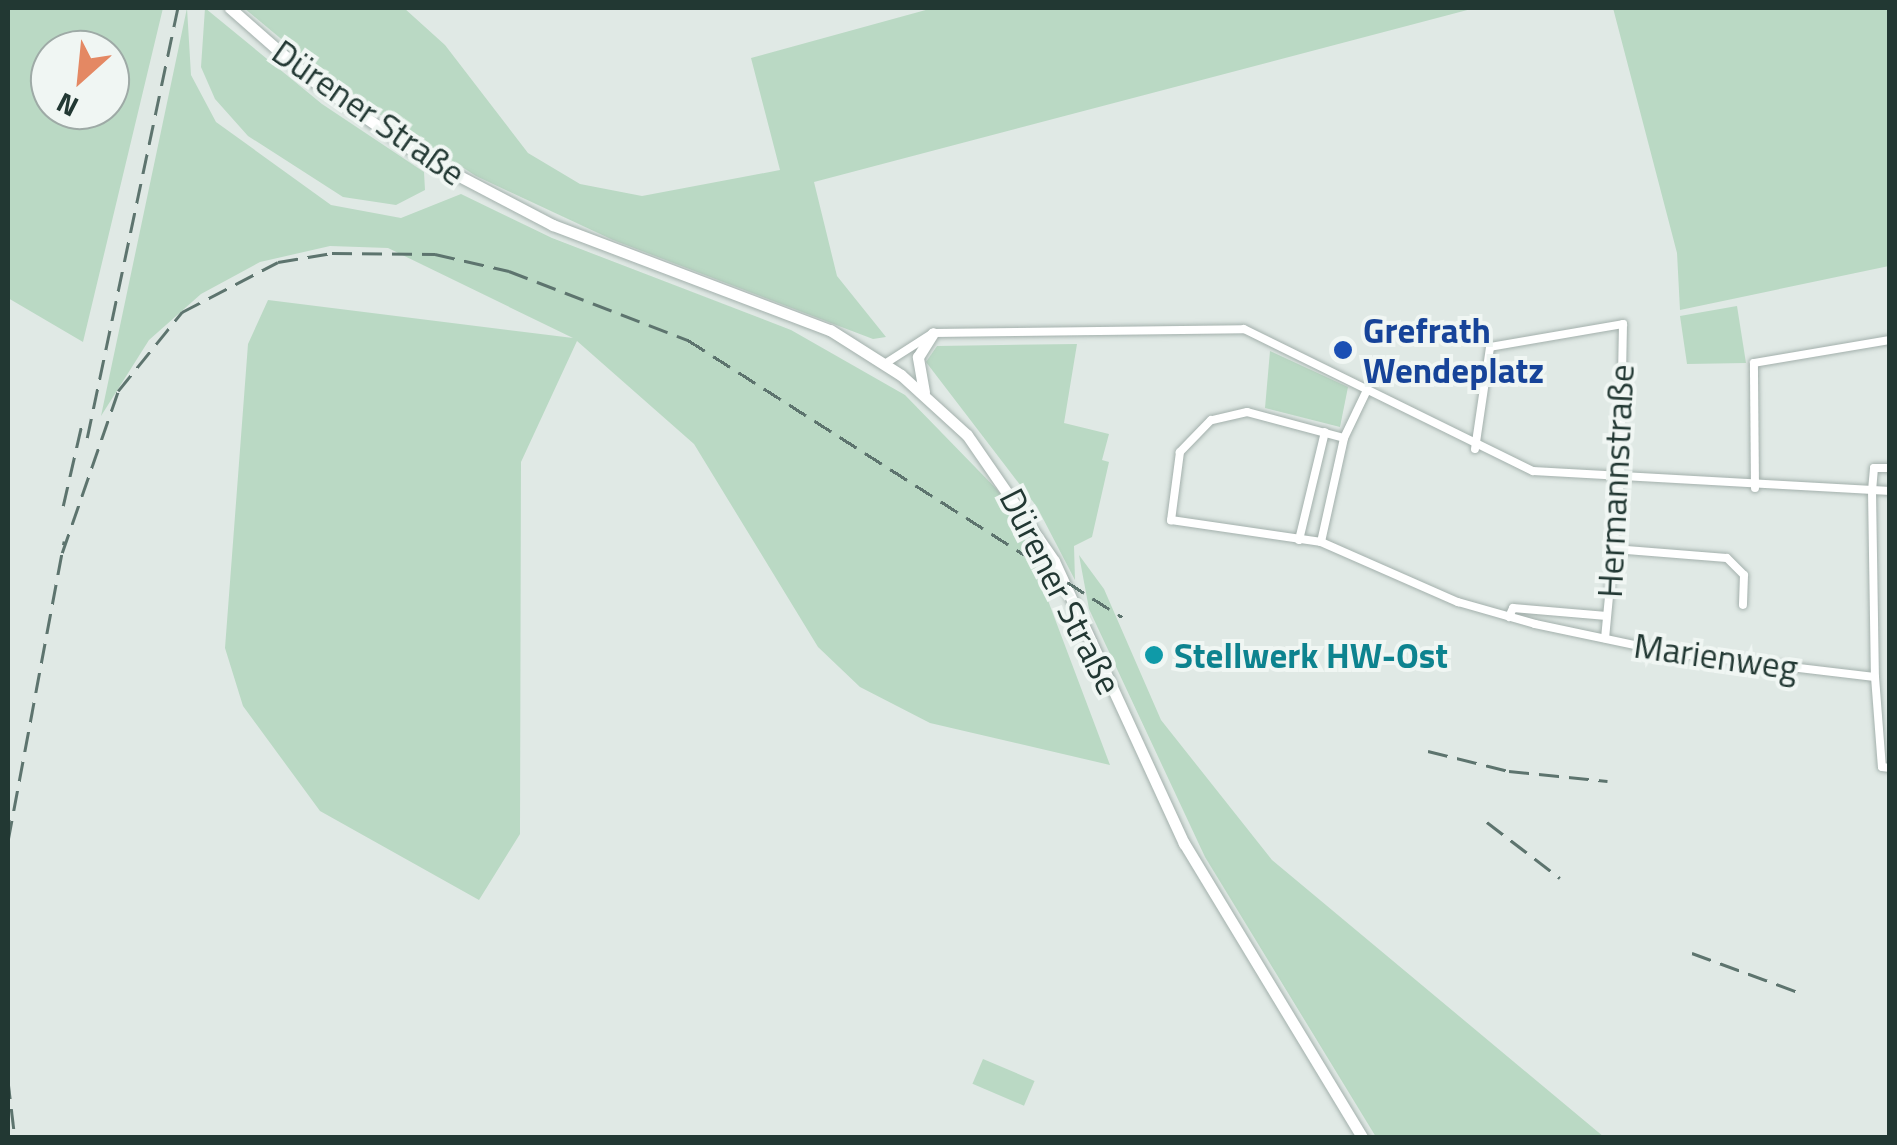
<!DOCTYPE html>
<meta charset="utf-8">
<style>
body{margin:0}
#map{position:relative;width:1897px;height:1145px;overflow:hidden;background:#e0e9e5;font-family:"Titillium Web",sans-serif}
div>[style]{position:absolute}
[style*='--x']{left:calc(var(--x)*1px);top:calc(var(--y)*1px);width:calc(var(--w)*1px);rotate:calc(var(--a)*1deg)}
.green>*{inset:0;background:#bad9c4;transform-origin:0 0}
.roads{filter:drop-shadow(0 0 2px #a3b0ac) drop-shadow(0 0 2px #a3b0ac)}
.street>*{height:8px;margin:-4px;padding:0 4px;transform-origin:4px;border-radius:4px;background:#fff}
.secondary>*{height:11px;margin:-5.5px;padding:0 5.5px;transform-origin:5.5px;border-radius:5.5px;background:#fff}
.rail>*{height:2.5px;margin-top:-1.25px;transform-origin:0;background:repeating-linear-gradient(90deg,#5d746e 0 20px,transparent 0 30px)}
.dots>*{width:28px;height:28px;translate:-50% -50%;box-sizing:border-box;border:5px solid #f0f6f3;border-radius:50%}
span{translate:-50% -50%;white-space:nowrap;text-align:center;line-height:1.15;-webkit-text-stroke:8px #f0f6f3;paint-order:stroke}
.street-label{font-size:35px;color:#223833}
.transit-label{font-size:35px;color:#164399;font-weight:700}
.left{translate:0 -50%;text-align:left}
.culture-label{font-size:35px;color:#0d838f;font-weight:700}
.frame{position:absolute;inset:0;border:10px solid #223833;pointer-events:none}
.north{position:absolute;left:30px;top:30px;width:100px;height:100px;box-sizing:border-box;background:#f0f6f3;border:2px solid #9eaaa6;border-radius:50%;rotate:207deg;font-size:28px;font-weight:700;line-height:40px;text-align:center;color:#223833}
.north::after{content:'';display:block;margin:auto;width:35px;height:45px;background:#e48863;clip-path:polygon(50% 0,100% 100%,50% 72%,0 100%)}
</style>
<div id="map">
<div class="green">
<div style="clip-path:polygon(evenodd,8px 8px,163px 8px,83px 342px,8px 298px,8px 8px,110px 50px,110px 110px,50px 110px,50px 50px,110px 50px)"></div>
<div style="clip-path:polygon(187px 8px,191px 75px,216px 122px,331px 205px,401px 218px,461px 194px,552px 238px,791px 330px,905px 395px,1012px 505px,1110px 765px,930px 723px,860px 687px,818px 647px,694px 444px,577px 341px,521px 462px,520px 834px,479px 900px,320px 811px,243px 706px,225px 648px,248px 344px,268px 300px,573px 338px,388px 248px,330px 246px,260px 262px,201px 294px,149px 340px,101px 416px)"></div>
<div style="clip-path:polygon(205px 8px,322px 104px,424px 172px,425px 190px,396px 205px,343px 197px,248px 136px,215px 99px,201px 67px)"></div>
<div style="clip-path:polygon(244px 8px,404px 8px,445px 45px,528px 153px,580px 184px,642px 196px,780px 170px,751px 58px,933px 8px,1475px 8px,814px 182px,837px 276px,886px 337px,873px 339px,613px 240px,476px 176px,346px 93px)"></div>
<div style="clip-path:polygon(1613px 8px,1889px 8px,1889px 266px,1680px 310px,1677px 253px)"></div>
<div style="clip-path:polygon(1737px 306px,1746px 363px,1687px 364px,1680px 316px)"></div>
<div style="clip-path:polygon(1077px 344px,1064px 423px,1109px 434px,1102px 460px,1109px 462px,1092px 537px,1074px 546px,1075px 580px,1037px 507px,926px 362px,937px 346px)"></div>
<div style="clip-path:polygon(1270px 351px,1348px 387px,1340px 427px,1265px 408px)"></div>
<div style="clip-path:polygon(1079px 555px,1104px 589px,1161px 720px,1272px 860px,1604px 1137px,1376px 1137px,1205px 857px,1089px 609px)"></div>
<div style="left:983px;top:1059px;width:56px;height:27px;rotate:23deg"></div>
</div>
<div class="roads">
<div class="street">
<div style="--x:886;--y:363;--w:56;--a:-32.6"></div>
<div style="--x:933;--y:333;--w:311;--a:-0.7"></div>
<div style="--x:1244;--y:329;--w:322;--a:26.2"></div>
<div style="--x:1533;--y:471;--w:358;--a:3.2"></div>
<div style="--x:1344;--y:438;--w:100;--a:-165"></div>
<div style="--x:1247;--y:412;--w:37;--a:167"></div>
<div style="--x:1211;--y:420;--w:45;--a:134.1"></div>
<div style="--x:1180;--y:452;--w:69;--a:97.5"></div>
<div style="--x:1171;--y:520;--w:152;--a:8.3"></div>
<div style="--x:1321;--y:542;--w:150;--a:23.7"></div>
<div style="--x:1458;--y:602;--w:80;--a:15.9"></div>
<div style="--x:1535;--y:624;--w:141;--a:11.9"></div>
<div style="--x:1673;--y:653;--w:203;--a:6.8"></div>
<div style="--x:1475;--y:449;--w:103;--a:-81.6"></div>
<div style="--x:1490;--y:347;--w:135;--a:-9.8"></div>
<div style="--x:1623;--y:324;--w:156;--a:91.1"></div>
<div style="--x:1620;--y:480;--w:159;--a:95.4"></div>
<div style="--x:1890;--y:468;--w:16;--a:180"></div>
<div style="--x:1874;--y:468;--w:23;--a:95"></div>
<div style="--x:1872;--y:491;--w:186;--a:89.1"></div>
<div style="--x:1875;--y:677;--w:90;--a:85.6"></div>
<div style="--x:1882;--y:767;--w:8;--a:7"></div>
<div style="--x:1755;--y:488;--w:125;--a:-90.5"></div>
<div style="--x:1754;--y:363;--w:138;--a:-9.6"></div>
<div style="--x:1299;--y:540;--w:111;--a:-76.5"></div>
<div style="--x:1321;--y:542;--w:107;--a:-77.5"></div>
<div style="--x:1344;--y:438;--w:53;--a:-64.4"></div>
<div style="--x:1614;--y:549;--w:113;--a:4.6"></div>
<div style="--x:1727;--y:558;--w:24;--a:45"></div>
<div style="--x:1744;--y:575;--w:30;--a:92"></div>
<div style="--x:1509;--y:617;--w:10;--a:-66"></div>
<div style="--x:1513;--y:608;--w:94;--a:4.9"></div>
</div>
<div class="secondary">
<div style="--x:230;--y:8;--w:109;--a:41.3"></div>
<div style="--x:312;--y:80;--w:131;--a:35"></div>
<div style="--x:419;--y:155;--w:151;--a:27.6"></div>
<div style="--x:553;--y:225;--w:296;--a:20.8"></div>
<div style="--x:830;--y:330;--w:84;--a:32.4"></div>
<div style="--x:901;--y:375;--w:89;--a:42.3"></div>
<div style="--x:967;--y:435;--w:153;--a:55.4"></div>
<div style="--x:1054;--y:561;--w:311;--a:65.3"></div>
<div style="--x:1184;--y:843;--w:345;--a:58.8"></div>
<div style="--x:924;--y:392;--w:36;--a:-100"></div>
<div style="--x:918;--y:357;--w:28;--a:-58"></div>
</div>
</div>
<div class="rail">
<div style="--x:87;--y:438;--w:440;--a:-78.1"></div>
<div style="--x:63;--y:506;--w:85;--a:-77.1"></div>
<div style="--x:62;--y:553;--w:171;--a:-70.9"></div>
<div style="--x:118;--y:391;--w:102;--a:-51"></div>
<div style="--x:182;--y:312;--w:108;--a:-27.5"></div>
<div style="--x:278;--y:262;--w:55;--a:-9.5"></div>
<div style="--x:332;--y:253;--w:103;--a:0.6"></div>
<div style="--x:435;--y:254;--w:76;--a:12.9"></div>
<div style="--x:509;--y:271;--w:192;--a:21.1"></div>
<div style="--x:688;--y:340;--w:515;--a:32.55"></div>
<div style="--x:1428;--y:751;--w:83;--a:13.9"></div>
<div style="--x:1509;--y:771;--w:99;--a:5.8"></div>
<div style="--x:1487;--y:822;--w:92;--a:37.5"></div>
<div style="--x:8;--y:840;--w:304;--a:-79.4"></div>
<div style="--x:1692;--y:953;--w:116;--a:20.2"></div>
<div style="--x:8;--y:1079;--w:59;--a:83.2"></div>
</div>
<div class="dots">
<div style="left:1343px;top:350px;background:#1a4fb4"></div>
<div style="left:1154px;top:655px;background:#0f9aa8"></div>
</div>
<div class="street-label">
<span style="left:369px;top:112px;rotate:35deg">Dürener Straße</span>
<span style="left:1615px;top:481px;rotate:-87deg">Hermannstraße</span>
<span style="left:1061px;top:591px;rotate:63deg">Dürener Straße</span>
<span style="left:1716px;top:656px;rotate:8deg">Marienweg</span>
</div>
<div class="transit-label">
<span class="left" style="left:1363px;top:350px">Grefrath<br>Wendeplatz</span>
</div>
<div class="culture-label">
<span class="left" style="left:1174px;top:655px">Stellwerk HW-Ost</span>
</div>
<div class="frame"></div>
<div class="north">N</div>
</div>
